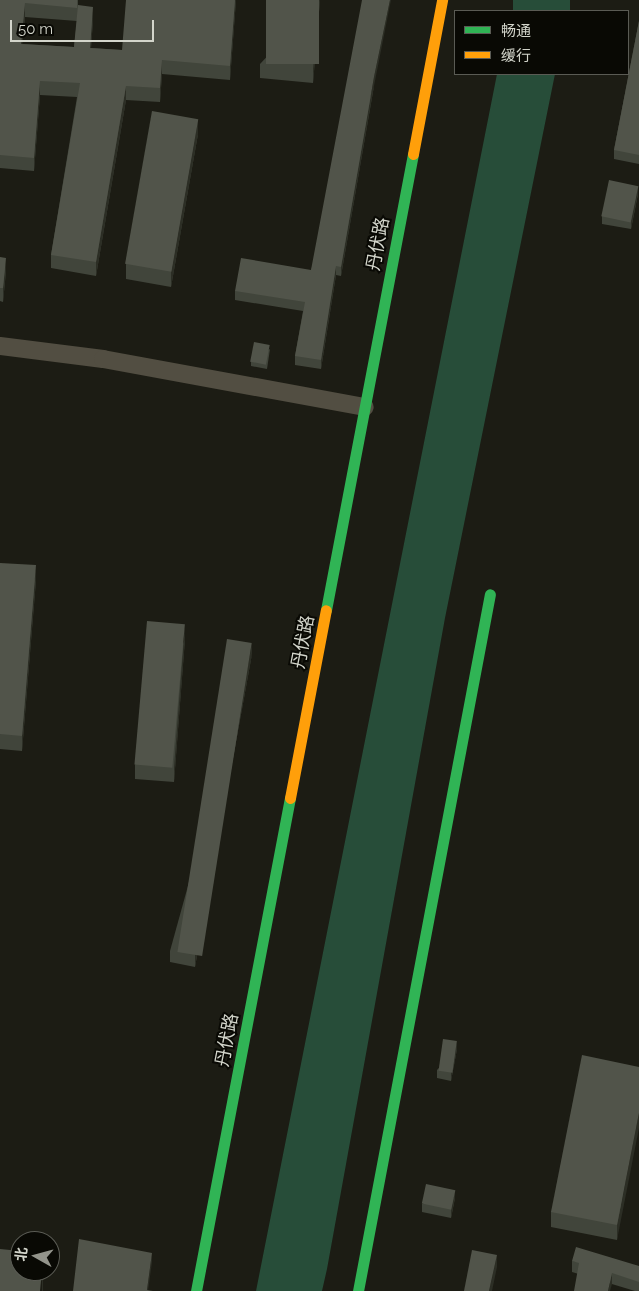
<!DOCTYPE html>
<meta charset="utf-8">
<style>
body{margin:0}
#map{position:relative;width:639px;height:1291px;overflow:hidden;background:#1c1c14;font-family:Raleway,"Noto Sans SC",sans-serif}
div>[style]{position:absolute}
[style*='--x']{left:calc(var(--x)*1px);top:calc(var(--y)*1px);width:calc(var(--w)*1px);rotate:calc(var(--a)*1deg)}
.water>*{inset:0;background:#274d39;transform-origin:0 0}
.street>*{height:18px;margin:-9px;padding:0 9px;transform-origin:9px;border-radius:9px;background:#524e42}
.fast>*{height:11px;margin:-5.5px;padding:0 5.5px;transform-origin:5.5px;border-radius:5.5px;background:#30b455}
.slow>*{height:11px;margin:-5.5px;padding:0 5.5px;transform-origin:5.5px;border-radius:5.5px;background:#ff9f0a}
.wall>*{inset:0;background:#41453b}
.shaded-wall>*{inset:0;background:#2c2e25;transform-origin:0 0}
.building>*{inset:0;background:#51544a;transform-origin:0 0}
span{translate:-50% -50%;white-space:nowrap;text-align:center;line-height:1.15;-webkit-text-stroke:4px #090904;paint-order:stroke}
.street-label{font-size:18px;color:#d3d5cb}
.legend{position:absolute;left:454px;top:10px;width:175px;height:65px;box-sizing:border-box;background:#090904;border:1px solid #5a5b54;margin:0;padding:6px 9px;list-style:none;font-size:15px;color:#d3d5cb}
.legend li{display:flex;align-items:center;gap:10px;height:25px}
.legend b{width:25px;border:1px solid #5a5b54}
.north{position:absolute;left:10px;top:1231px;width:50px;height:50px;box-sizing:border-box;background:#090904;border:1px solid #5a5b54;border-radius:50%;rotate:277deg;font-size:14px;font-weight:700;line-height:20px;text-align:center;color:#d3d5cb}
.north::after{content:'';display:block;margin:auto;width:18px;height:22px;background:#93948b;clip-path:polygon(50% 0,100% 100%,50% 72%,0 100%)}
.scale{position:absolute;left:10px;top:20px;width:144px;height:22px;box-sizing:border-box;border:2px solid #d3d5cb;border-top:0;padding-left:6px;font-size:15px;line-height:18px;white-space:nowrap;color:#d3d5cb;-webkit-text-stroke:4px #090904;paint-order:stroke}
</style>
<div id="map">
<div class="water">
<div style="left:513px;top:0;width:57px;height:11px"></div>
<div style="clip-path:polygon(497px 74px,555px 74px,445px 618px,327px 1269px,322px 1291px,256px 1291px)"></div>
</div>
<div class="street">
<div style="--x:0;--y:346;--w:104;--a:7.2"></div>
<div style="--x:103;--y:359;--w:266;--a:10.4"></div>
</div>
<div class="fast">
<div style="--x:326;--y:610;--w:464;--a:-79.2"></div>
<div style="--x:196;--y:1291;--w:502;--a:-79.21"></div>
<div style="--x:358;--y:1291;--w:709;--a:-79.28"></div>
</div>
<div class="slow">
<div style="--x:413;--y:154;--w:157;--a:-79.3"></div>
<div style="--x:290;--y:798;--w:191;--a:-79.2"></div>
</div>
<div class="wall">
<div style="clip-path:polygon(evenodd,0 0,78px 0,78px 5px,93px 20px,91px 48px,122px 50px,236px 0,230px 80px,162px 74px,160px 102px,126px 100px,96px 276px,51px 268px,51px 255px,77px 97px,40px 95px,34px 171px,0 168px,0 0,25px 17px,77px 21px,74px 47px,22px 44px,25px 17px)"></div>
<div style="clip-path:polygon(320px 0,313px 83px,260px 78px,260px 64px)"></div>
<div style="clip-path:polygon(639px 21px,639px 164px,614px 159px,614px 150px)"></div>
<div style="clip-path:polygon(374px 86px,341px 276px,336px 275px,321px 369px,295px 365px,295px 356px,303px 311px,235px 300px,235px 291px,311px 270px)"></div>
<div style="clip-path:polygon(198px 134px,171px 287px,126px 279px,126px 264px)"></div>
<div style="clip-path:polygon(638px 194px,631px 229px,602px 224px,602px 216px)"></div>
<div style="clip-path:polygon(0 257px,6px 271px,3px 302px,0 301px)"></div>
<div style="clip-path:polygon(270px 349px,267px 369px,251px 366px,251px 362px)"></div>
<div style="clip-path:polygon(0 563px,36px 580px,22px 751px,0 749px)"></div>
<div style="clip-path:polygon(185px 639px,174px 782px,135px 779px,135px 765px)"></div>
<div style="clip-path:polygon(252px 654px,195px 967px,170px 962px,170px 951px)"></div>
<div style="clip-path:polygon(457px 1049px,451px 1081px,437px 1078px,437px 1070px)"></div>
<div style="clip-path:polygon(639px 1067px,617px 1240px,551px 1227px,551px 1212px)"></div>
<div style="clip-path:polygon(455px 1198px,451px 1218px,422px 1212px,422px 1204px)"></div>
<div style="clip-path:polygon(572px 1261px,639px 1266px,639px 1291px,635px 1291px,572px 1272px)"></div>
</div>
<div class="shaded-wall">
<div style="clip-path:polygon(235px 0,236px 0,230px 80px,230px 66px)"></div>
<div style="clip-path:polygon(319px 0,320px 0,313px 83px,313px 69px)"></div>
<div style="clip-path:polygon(390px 0,391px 0,374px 86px,341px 276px,341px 267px,374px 77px)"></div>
<div style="clip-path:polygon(25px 3px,25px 17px,21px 58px,21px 44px)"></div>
<div style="clip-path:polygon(93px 7px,93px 20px,90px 62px,90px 48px)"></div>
<div style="clip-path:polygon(162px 60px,162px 74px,160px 102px,160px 88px)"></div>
<div style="clip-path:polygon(40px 81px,40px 95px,34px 171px,34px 158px)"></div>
<div style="clip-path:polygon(126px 86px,126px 100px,96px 276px,96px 262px)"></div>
<div style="clip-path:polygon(198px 119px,198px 134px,171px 287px,171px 272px)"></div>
<div style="clip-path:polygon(638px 186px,638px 194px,631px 229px,631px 221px)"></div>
<div style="clip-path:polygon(6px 258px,6px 271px,3px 302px,3px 288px)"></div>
<div style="clip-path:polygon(336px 266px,336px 275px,321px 369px,321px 360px)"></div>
<div style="clip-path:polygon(36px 565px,36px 580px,22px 751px,22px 736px)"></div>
<div style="clip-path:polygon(185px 624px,185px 639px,174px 782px,174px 768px)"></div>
<div style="clip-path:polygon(252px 643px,252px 654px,195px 967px,195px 955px)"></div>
<div style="clip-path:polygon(457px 1041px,457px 1049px,451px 1081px,451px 1073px)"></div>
<div style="clip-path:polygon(639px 1113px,639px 1128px,617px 1240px,617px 1225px)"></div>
<div style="clip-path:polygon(455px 1190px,455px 1198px,451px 1218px,451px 1210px)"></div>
<div style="clip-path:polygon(152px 1253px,152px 1262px,148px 1291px,147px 1291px)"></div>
<div style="clip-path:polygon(497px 1255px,497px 1267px,492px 1291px,489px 1291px)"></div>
<div style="left:42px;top:1271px;width:1px;height:20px"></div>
<div style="clip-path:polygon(612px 1273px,612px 1284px,610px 1291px,608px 1291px)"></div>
</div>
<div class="building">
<div style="clip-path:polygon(0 0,77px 0,77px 8px,25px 3px,21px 44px,74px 47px,78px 5px,93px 7px,90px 48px,122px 50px,126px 0,235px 0,230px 66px,162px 60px,160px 88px,126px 86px,96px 262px,51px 255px,80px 83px,40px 81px,34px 158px,0 155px)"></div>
<div style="left:266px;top:0;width:53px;height:64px"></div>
<div style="clip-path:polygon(362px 0,390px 0,374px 77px,341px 267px,336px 266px,321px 360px,295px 356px,305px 302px,235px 291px,241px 258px,311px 270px)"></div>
<div style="clip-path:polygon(639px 21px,639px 155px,614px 150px)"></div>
<div style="left:152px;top:111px;width:47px;height:155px;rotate:10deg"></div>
<div style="left:609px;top:180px;width:30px;height:37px;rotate:12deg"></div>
<div style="clip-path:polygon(0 257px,6px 258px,3px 288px,0 288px)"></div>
<div style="left:254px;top:342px;width:16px;height:20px;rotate:11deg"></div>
<div style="clip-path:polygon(0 563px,36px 565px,22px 736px,0 734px)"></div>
<div style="left:147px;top:621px;width:38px;height:144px;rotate:5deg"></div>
<div style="left:227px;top:639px;width:25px;height:317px;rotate:9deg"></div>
<div style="left:443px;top:1039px;width:14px;height:32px;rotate:8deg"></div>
<div style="clip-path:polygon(582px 1055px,639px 1067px,639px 1113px,617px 1225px,551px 1212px)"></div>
<div style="left:426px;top:1184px;width:30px;height:20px;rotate:12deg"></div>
<div style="clip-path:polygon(24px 1234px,45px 1236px,45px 1241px,24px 1241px)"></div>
<div style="clip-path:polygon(79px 1239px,152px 1253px,147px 1290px,153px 1291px,73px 1291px)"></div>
<div style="clip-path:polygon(576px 1247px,639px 1266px,639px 1282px,612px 1273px,608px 1291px,574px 1291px,579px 1263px,572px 1261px)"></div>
<div style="clip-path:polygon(0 1249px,20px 1251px,20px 1271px,42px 1271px,40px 1291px,0 1291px)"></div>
<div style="clip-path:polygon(472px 1250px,497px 1255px,489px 1291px,464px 1291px)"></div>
</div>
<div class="street-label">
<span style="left:378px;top:244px;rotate:-79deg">丹伏路</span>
<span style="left:303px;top:642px;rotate:-79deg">丹伏路</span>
<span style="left:227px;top:1040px;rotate:-79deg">丹伏路</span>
</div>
<ul class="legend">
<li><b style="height:6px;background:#30b455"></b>畅通</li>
<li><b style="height:6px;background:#ff9f0a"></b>缓行</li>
</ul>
<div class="north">北</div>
<div class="scale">50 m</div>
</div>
